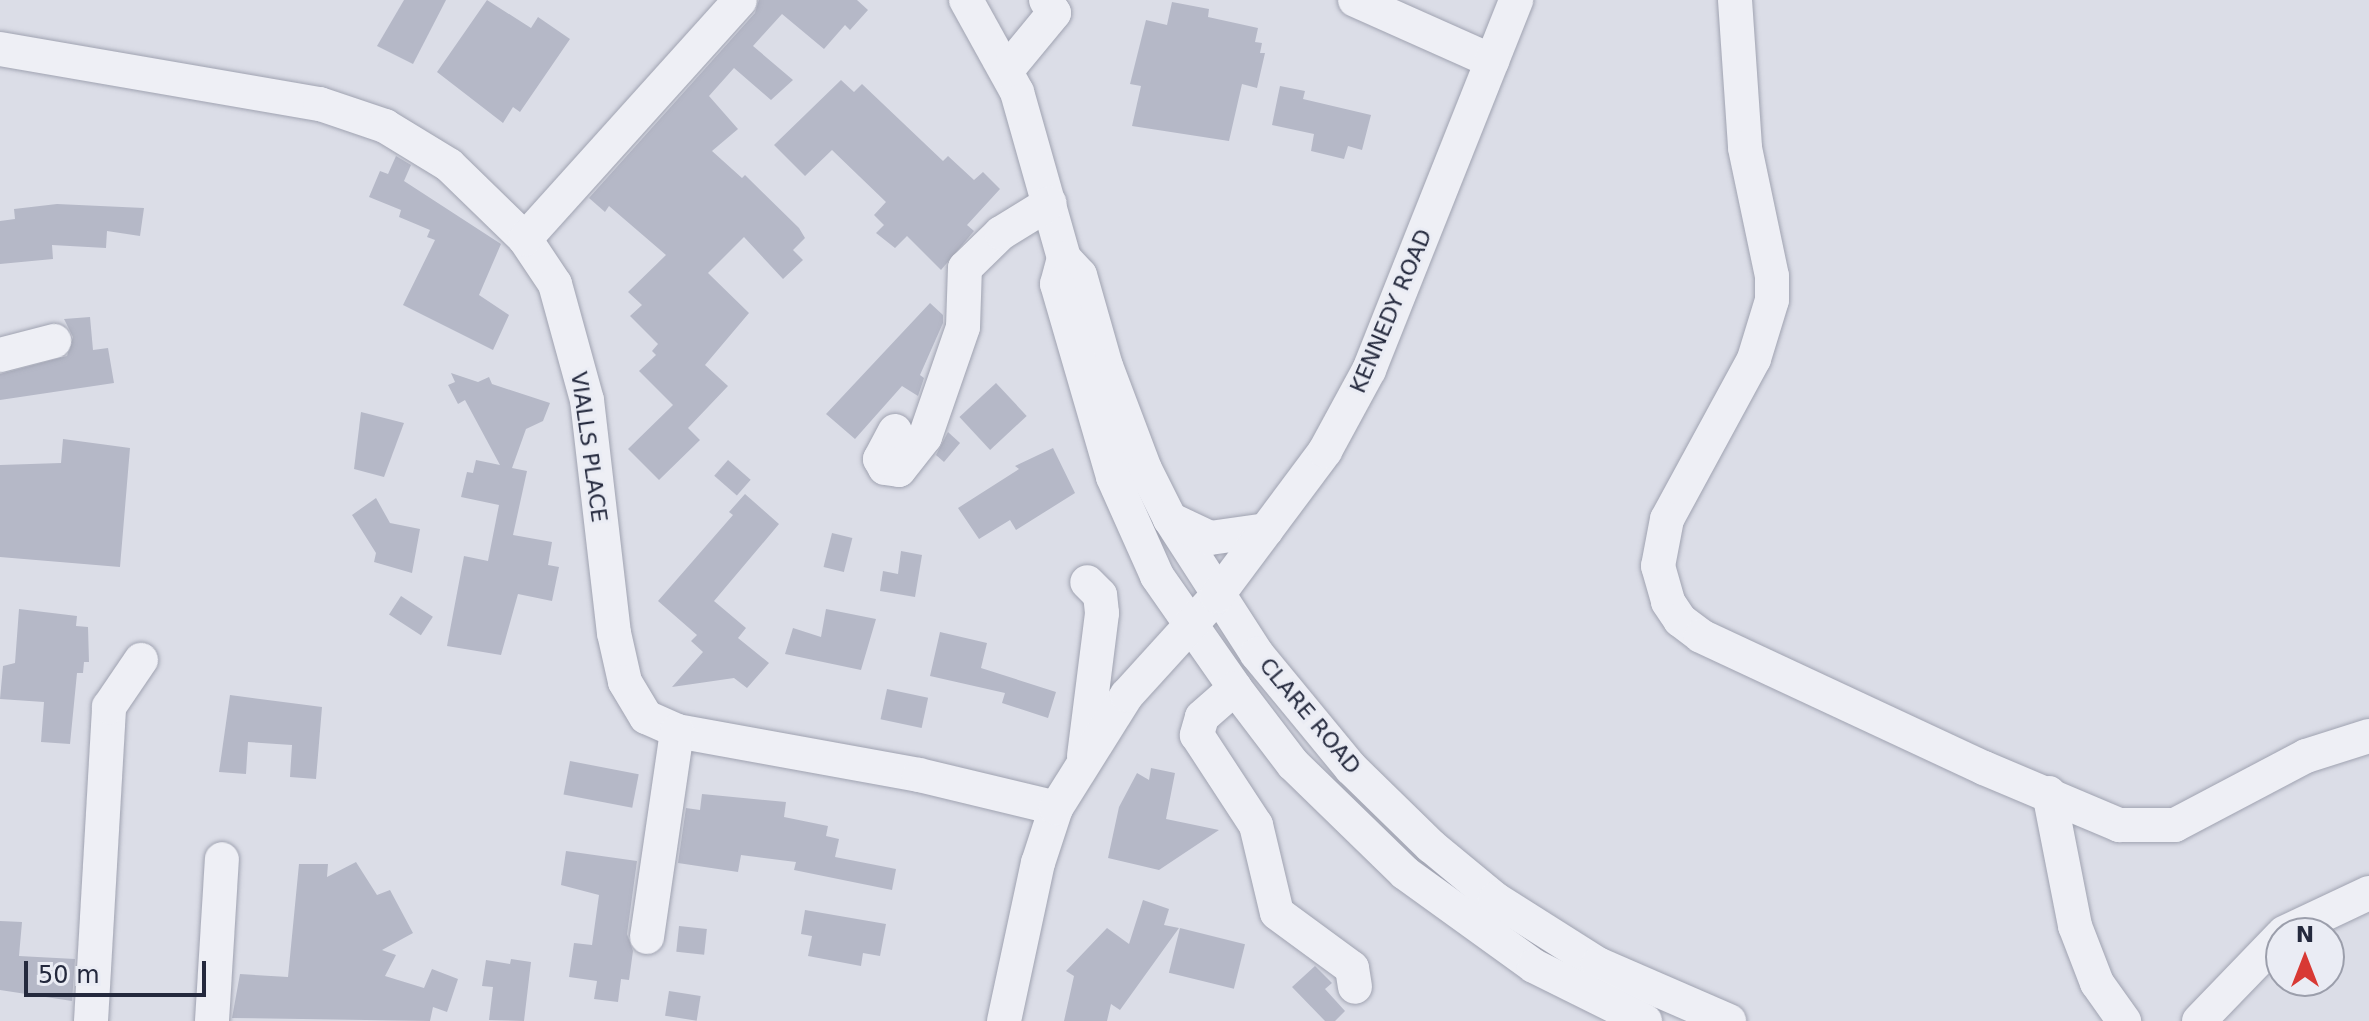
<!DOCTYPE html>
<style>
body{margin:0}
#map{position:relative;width:2369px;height:1021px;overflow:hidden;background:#dbdde7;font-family:"DejaVu Sans",sans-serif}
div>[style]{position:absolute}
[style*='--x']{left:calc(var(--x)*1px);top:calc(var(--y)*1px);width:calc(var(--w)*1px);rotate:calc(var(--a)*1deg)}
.building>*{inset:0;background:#b5b8c7;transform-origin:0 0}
.roads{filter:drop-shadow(0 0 2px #a0a3b1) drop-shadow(0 0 2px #a0a3b1)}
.minor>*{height:34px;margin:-17px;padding:0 17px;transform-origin:17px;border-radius:17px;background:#eeeff5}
span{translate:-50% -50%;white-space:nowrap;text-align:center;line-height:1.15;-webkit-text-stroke:6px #eaecf4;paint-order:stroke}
.street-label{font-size:22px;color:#24293d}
.north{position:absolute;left:2265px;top:917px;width:80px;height:80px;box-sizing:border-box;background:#eaecf4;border:2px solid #9b9eab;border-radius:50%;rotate:0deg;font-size:22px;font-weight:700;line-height:32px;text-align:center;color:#24293d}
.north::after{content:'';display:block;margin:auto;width:28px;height:36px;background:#d83934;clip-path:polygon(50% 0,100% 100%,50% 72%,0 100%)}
.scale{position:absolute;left:24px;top:961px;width:182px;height:36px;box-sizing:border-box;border:4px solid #24293d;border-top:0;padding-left:10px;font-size:24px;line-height:28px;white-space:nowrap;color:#24293d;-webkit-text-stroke:6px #eaecf4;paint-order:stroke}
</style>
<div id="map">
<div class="building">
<div style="clip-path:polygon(404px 0,446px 0,413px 64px,377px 46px)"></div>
<div style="clip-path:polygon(487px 0,531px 28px,538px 17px,570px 39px,520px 112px,513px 107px,503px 123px,437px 72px)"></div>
<div style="clip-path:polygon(759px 0,857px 0,868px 10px,850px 30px,845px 25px,824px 49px,782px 14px,753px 46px,793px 80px,771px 100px,734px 68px,709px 96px,738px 129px,712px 151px,742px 178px,745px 175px,799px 228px,805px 238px,793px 250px,803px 260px,783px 279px,744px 237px,708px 273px,749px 313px,705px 365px,728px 386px,688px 428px,700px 440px,659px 480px,628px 449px,673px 405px,639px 371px,656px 355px,652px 351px,658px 344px,630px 316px,642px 305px,628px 292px,666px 255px,609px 206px,605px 212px,589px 198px,755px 13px)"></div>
<div style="clip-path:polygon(1172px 2px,1209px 9px,1208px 17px,1258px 28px,1255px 42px,1262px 43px,1260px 53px,1265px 53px,1257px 88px,1242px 84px,1229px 141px,1132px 126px,1141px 86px,1130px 84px,1146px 20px,1167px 25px)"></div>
<div style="clip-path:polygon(841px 80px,854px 92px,862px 84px,943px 161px,948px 156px,974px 180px,983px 172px,1000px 189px,967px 225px,974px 231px,941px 270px,907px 236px,895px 248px,876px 233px,884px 225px,874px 215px,886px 202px,832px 150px,805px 176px,774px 145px)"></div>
<div style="clip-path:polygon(1280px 86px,1305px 91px,1303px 99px,1371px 115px,1362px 150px,1348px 146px,1344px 159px,1311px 151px,1314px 134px,1272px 125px)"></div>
<div style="clip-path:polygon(396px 156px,411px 165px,404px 181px,501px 244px,479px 295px,509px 315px,493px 350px,403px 305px,435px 240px,427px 237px,430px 230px,399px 217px,401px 210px,369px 197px,380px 171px,388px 174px)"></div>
<div style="clip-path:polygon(57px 204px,144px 208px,140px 236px,107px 231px,106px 248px,52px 245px,53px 259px,0 264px,0 221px,15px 219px,14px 209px)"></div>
<div style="clip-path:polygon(930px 303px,943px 315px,943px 323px,920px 375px,924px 378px,918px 396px,902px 386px,855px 439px,826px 414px)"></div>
<div style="clip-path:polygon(90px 317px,93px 350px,108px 348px,114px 383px,0 400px,0 374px,67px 356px,73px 337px,64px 319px)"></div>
<div style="clip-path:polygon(451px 373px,478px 382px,489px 377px,492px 384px,550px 403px,543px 421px,526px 429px,512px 468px,527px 471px,513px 535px,552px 542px,548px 565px,559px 567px,552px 601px,518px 594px,501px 655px,447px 646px,464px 556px,488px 561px,499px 505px,461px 497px,467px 472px,473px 473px,476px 460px,500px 465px,465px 400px,458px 404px,448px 385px,455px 382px)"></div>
<div style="left:996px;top:383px;width:45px;height:50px;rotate:47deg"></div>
<div style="clip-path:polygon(361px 412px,404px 423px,384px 477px,354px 469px)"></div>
<div style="clip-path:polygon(948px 432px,960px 443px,944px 462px,936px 455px)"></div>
<div style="clip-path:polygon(63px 439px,130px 448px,120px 567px,0 557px,0 465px,61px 463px)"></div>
<div style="clip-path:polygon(1053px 448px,1075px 493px,1016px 530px,1010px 520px,979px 539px,958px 508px,1019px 469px,1015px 466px)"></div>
<div style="left:728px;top:460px;width:30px;height:21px;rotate:41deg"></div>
<div style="clip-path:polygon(745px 494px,779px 524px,714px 601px,746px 628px,738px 638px,769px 663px,747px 688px,734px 678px,672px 687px,703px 652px,691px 641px,697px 635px,658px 601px,733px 515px,729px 512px)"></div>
<div style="clip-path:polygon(376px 498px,390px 523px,420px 529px,412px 573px,374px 562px,376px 553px,352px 515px)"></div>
<div style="left:832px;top:533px;width:21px;height:35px;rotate:14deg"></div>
<div style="clip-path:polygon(901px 551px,922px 555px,915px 597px,880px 591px,883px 571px,898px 574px)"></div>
<div style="left:401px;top:596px;width:38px;height:22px;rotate:33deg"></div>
<div style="clip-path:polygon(19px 609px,77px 616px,76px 626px,88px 627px,89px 662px,84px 662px,83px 673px,77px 673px,70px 744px,41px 742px,44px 702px,0 699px,3px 666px,15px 663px)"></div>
<div style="clip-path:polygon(826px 609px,876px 619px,861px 670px,785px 654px,793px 628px,821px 637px)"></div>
<div style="clip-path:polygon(940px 632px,987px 643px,981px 668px,1056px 692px,1048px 718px,1002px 703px,1005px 693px,930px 676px)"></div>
<div style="left:887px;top:689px;width:42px;height:31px;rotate:12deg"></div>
<div style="clip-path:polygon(230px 695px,322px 707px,316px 779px,290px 777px,292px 745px,248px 742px,246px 774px,219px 772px)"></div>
<div style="left:570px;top:761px;width:70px;height:34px;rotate:11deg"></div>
<div style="clip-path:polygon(1151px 768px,1175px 773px,1166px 819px,1219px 830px,1159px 870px,1108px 858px,1119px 807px,1137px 773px,1149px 780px)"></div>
<div style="clip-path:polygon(702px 794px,786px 802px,784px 817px,828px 826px,826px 836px,839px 839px,835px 857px,896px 869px,892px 890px,794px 870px,796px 862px,741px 855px,738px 872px,678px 863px,686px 808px,700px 810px)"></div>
<div style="clip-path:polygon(566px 851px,637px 861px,627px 934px,633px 951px,629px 980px,621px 979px,618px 1002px,594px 999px,597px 981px,569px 977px,574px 943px,592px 945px,599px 895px,561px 885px)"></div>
<div style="clip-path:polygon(356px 862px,377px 895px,390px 890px,413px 933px,382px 950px,396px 955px,385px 976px,424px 988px,432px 969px,458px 979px,447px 1012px,433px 1007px,430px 1021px,232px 1018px,240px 974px,288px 977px,299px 864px,328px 864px,327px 877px)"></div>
<div style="clip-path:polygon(1143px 900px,1169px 909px,1164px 925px,1179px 928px,1120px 1010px,1111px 1004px,1107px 1021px,1064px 1021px,1074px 976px,1066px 971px,1107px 928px,1129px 944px)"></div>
<div style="clip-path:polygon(805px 910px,886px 924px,880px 956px,863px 953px,861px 966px,808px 956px,812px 936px,801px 934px)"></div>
<div style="clip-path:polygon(0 921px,22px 922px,19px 956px,75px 959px,72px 1001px,0 990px)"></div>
<div style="left:679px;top:926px;width:28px;height:26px;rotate:6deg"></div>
<div style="left:1180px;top:928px;width:67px;height:46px;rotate:14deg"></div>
<div style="clip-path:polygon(511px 959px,531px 962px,524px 1021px,489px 1020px,493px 987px,482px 986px,486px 960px,510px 964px)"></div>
<div style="clip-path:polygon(1315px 966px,1332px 983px,1325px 989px,1345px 1011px,1335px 1021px,1325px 1021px,1292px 987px)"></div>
<div style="left:669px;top:991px;width:32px;height:25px;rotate:9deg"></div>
</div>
<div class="roads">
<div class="minor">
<div style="--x:966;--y:0;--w:105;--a:61"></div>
<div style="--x:1017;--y:92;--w:173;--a:74.2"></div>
<div style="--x:1064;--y:258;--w:23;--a:47"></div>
<div style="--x:1080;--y:275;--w:95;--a:74.1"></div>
<div style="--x:1106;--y:366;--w:110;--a:69.3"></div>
<div style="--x:1145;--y:469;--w:56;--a:63.4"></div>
<div style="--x:1170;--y:519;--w:161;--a:57.2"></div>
<div style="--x:1257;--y:654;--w:148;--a:50.5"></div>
<div style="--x:1351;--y:768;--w:112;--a:44.3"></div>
<div style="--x:1431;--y:846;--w:83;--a:39.6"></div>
<div style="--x:1495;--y:899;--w:122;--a:32.3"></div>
<div style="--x:1598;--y:964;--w:143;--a:23.5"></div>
<div style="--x:1355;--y:0;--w:150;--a:24"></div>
<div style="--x:1735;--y:0;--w:148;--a:86.1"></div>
<div style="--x:1745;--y:148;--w:131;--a:78.1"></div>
<div style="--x:1772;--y:276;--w:24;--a:90"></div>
<div style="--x:1772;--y:300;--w:62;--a:107"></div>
<div style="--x:1754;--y:359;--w:182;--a:118.5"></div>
<div style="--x:1667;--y:519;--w:48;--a:100.8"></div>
<div style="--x:1658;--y:566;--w:37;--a:74"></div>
<div style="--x:1668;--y:602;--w:22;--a:56"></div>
<div style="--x:1680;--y:620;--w:26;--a:37"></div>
<div style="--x:1701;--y:636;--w:312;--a:25"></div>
<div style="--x:1984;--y:768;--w:147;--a:22.9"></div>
<div style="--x:2119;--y:825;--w:56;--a:0"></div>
<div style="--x:2175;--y:825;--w:148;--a:-27.8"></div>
<div style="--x:2306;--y:756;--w:66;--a:-17.6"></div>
<div style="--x:0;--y:49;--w:325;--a:9.8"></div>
<div style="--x:320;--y:104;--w:69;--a:18.7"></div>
<div style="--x:385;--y:126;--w:75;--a:31.4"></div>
<div style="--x:449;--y:165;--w:106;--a:44.2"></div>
<div style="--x:525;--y:239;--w:54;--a:56.3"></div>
<div style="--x:555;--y:284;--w:120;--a:74.6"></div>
<div style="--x:587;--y:400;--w:235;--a:83.4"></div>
<div style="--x:614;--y:633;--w:50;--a:77.3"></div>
<div style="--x:625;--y:682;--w:41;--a:59"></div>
<div style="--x:646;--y:717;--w:34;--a:24"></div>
<div style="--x:677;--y:731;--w:246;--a:10.3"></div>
<div style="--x:919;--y:775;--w:141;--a:13.5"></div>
<div style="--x:1007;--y:70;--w:74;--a:-50.5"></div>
<div style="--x:1054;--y:13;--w:15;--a:-122"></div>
<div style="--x:525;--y:239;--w:321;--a:-48"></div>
<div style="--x:1064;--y:258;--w:27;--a:105"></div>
<div style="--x:1057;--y:284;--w:201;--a:73.8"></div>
<div style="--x:1113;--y:477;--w:108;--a:66"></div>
<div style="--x:1157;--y:576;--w:136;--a:55.1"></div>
<div style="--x:1235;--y:688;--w:96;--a:52.7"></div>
<div style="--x:1293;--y:764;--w:156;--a:44.2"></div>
<div style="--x:1405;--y:873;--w:159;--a:35.8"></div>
<div style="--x:1534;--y:966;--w:124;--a:26.4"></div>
<div style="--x:0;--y:355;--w:56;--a:-14.5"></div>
<div style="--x:895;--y:431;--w:32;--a:118"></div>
<div style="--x:880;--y:459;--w:10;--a:61"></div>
<div style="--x:885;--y:468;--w:14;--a:8"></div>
<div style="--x:899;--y:470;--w:42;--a:-51.8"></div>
<div style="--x:925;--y:437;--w:116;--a:-70.9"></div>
<div style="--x:963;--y:327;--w:59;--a:-88.1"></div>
<div style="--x:965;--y:268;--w:50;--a:-44.2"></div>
<div style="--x:1001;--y:233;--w:57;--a:-31.5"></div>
<div style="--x:1170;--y:519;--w:44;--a:25.4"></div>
<div style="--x:1210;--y:538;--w:57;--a:-8.1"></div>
<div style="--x:1235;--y:688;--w:44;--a:138.7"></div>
<div style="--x:1202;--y:717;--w:19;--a:106"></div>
<div style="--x:1197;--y:735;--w:108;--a:56.8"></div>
<div style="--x:1256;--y:825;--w:90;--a:76.6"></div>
<div style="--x:1277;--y:913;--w:93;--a:36.3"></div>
<div style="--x:1352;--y:968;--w:19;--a:81"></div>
<div style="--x:1084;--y:756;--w:144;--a:-82.8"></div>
<div style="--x:1102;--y:613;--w:18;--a:-96"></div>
<div style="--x:1100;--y:595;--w:18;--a:-135"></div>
<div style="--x:2049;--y:793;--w:136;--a:78.9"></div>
<div style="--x:2075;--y:926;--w:61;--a:68.9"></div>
<div style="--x:2097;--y:983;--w:47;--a:54.6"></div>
<div style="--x:2284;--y:933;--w:94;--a:-25.2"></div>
<div style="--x:647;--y:937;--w:208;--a:-81.7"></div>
<div style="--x:91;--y:1021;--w:315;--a:-86.7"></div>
<div style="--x:109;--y:707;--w:57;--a:-55.8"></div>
<div style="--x:212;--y:1021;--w:162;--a:-86.5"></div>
<div style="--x:1004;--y:1021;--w:162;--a:-77.9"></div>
<div style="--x:1038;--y:863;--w:58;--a:-71.9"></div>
<div style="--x:1056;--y:808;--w:133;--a:-57.9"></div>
<div style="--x:1127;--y:695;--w:134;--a:-47.7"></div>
<div style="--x:1217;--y:596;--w:181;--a:-53.3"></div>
<div style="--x:1325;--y:451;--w:92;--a:-61.5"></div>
<div style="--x:1369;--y:370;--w:398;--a:-68.3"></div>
<div style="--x:2199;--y:1021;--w:118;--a:-46"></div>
</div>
</div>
<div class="street-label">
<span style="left:1391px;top:311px;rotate:-67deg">KENNEDY ROAD</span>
<span style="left:589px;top:447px;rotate:82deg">VIALLS PLACE</span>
<span style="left:1310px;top:716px;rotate:50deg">CLARE ROAD</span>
</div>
<div class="north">N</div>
<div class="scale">50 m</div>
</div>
